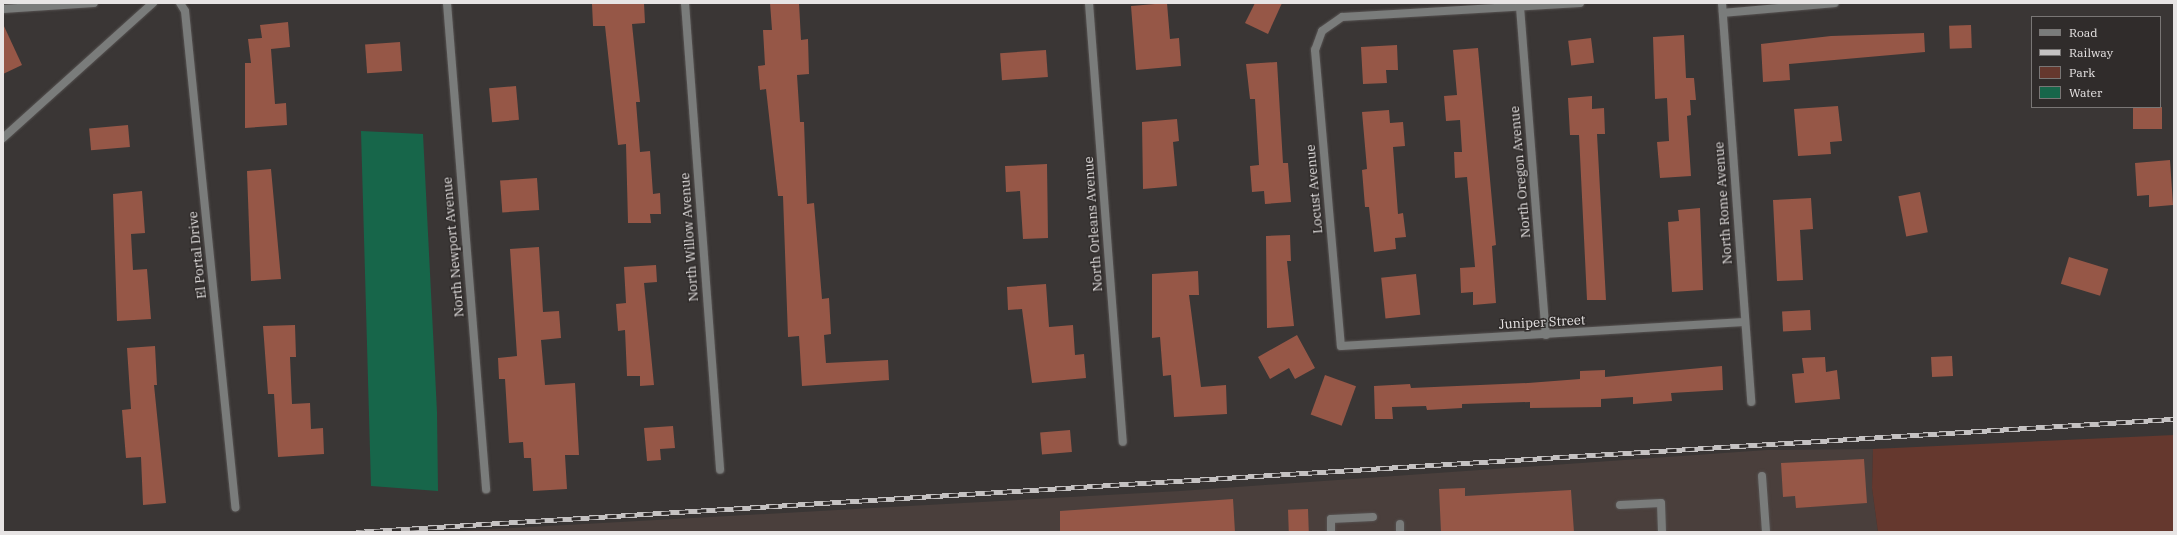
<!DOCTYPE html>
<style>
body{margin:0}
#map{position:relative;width:2177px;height:535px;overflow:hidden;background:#3a3635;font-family:"IBM Plex Serif",serif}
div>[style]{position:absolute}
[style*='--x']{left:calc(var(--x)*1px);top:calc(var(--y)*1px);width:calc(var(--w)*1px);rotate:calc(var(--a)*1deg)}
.built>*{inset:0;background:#4a3f3c}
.green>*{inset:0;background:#65382e}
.water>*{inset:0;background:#17664a}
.building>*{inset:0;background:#965747;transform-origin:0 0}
.roads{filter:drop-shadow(0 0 1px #565251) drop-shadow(0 0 1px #565251)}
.lane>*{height:8px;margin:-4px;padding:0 4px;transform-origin:4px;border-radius:4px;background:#7a7c7b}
.street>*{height:8px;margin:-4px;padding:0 4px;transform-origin:4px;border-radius:4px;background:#7a7c7b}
.rail>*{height:4.5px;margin-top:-2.25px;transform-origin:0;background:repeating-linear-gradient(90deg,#302c2b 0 9px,#c5c2c2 0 18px);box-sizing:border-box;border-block:1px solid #c5c2c2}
span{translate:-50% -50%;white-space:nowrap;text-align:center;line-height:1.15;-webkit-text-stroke:3px #302c2b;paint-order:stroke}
.street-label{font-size:13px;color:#e7e4e4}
.frame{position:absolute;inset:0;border:4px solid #e7e4e4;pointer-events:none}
.legend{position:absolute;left:2031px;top:16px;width:130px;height:92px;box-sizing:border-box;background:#302c2b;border:1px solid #797675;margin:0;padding:5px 7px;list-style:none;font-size:12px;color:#e7e4e4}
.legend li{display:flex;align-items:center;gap:8px;height:20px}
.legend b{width:20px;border:1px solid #797675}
</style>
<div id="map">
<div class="built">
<div style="clip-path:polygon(1873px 449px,1872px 488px,1878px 532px,439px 532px,1180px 491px,1767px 450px)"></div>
</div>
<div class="green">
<div style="clip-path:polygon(2174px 435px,2174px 532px,1878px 532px,1872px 488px,1873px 449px)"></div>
</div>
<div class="water">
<div style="clip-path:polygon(361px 131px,423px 134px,437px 412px,438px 491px,371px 486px)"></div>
</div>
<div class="building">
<div style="clip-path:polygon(644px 3px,645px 23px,632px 24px,640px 102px,636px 102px,640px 152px,650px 151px,653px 194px,660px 193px,661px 214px,650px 214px,651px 223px,628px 223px,626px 144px,618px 145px,605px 26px,593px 26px,592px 4px)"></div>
<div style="clip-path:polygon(770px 3px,799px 3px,801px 40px,808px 39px,809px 74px,797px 75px,800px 122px,804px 122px,807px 204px,814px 203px,822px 299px,829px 298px,831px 334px,824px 335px,826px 363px,888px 360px,889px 380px,802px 386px,799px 336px,788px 337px,783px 196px,778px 196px,766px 89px,760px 90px,758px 66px,765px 65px,763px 30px,772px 30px)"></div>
<div style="clip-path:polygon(1167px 3px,1170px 39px,1179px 38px,1181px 66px,1136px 70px,1131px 6px)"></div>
<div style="clip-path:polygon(1255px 3px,1282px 3px,1268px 34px,1245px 23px)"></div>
<div style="clip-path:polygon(288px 22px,290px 47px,271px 49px,275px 104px,286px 103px,287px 125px,245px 128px,245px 63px,251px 63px,248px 39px,262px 38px,260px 25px)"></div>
<div style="clip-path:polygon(3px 24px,22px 65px,3px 74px)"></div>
<div style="left:1971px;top:25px;width:23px;height:22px;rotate:88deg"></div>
<div style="clip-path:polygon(1924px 33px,1925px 52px,1789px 64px,1790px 80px,1763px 82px,1761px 44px,1831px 36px)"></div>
<div style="clip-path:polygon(1684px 35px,1686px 78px,1694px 78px,1696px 100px,1690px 100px,1691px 115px,1687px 116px,1691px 176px,1660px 178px,1657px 142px,1669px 141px,1667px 98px,1655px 99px,1653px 37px)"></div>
<div style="left:1591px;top:38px;width:25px;height:23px;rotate:83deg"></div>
<div style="left:400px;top:42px;width:29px;height:35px;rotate:86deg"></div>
<div style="clip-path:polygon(1397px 45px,1398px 70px,1386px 70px,1387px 83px,1363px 84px,1361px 47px)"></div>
<div style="clip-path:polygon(1478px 48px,1496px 245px,1492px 246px,1496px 303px,1473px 305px,1473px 292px,1461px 293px,1460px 268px,1475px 267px,1467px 177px,1455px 178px,1454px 152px,1462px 152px,1460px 120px,1446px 121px,1444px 96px,1457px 95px,1453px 50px)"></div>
<div style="left:1046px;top:50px;width:27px;height:46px;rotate:86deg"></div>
<div style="clip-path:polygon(1277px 62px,1283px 163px,1288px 163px,1291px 202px,1265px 204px,1264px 191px,1252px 192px,1250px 166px,1259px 165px,1255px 99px,1250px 99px,1246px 64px)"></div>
<div style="left:516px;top:86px;width:34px;height:27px;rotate:85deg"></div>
<div style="clip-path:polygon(1592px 96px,1592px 109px,1604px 108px,1605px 134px,1597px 134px,1606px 300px,1587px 300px,1579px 135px,1570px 135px,1568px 98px)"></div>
<div style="clip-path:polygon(1838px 106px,1842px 141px,1830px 142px,1831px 154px,1798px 156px,1794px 109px)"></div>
<div style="left:2133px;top:107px;width:29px;height:22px"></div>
<div style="clip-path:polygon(1389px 110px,1390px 123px,1403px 122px,1405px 146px,1393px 147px,1398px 214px,1403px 213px,1406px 237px,1395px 238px,1396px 249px,1374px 252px,1369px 207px,1365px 207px,1362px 170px,1367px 169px,1362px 112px)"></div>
<div style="clip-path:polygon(1177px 119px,1179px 141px,1173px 142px,1177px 186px,1143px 189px,1142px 122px)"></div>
<div style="left:128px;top:125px;width:22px;height:39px;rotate:85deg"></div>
<div style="clip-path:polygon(2170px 160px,2173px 205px,2149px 207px,2149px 195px,2137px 196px,2135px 163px)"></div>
<div style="clip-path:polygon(1047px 164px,1048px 238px,1023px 239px,1020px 191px,1006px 192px,1005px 166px)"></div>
<div style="clip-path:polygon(271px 169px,281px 279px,251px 281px,247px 171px)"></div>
<div style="left:537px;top:178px;width:32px;height:37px;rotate:86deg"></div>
<div style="clip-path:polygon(142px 191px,145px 233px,131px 234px,133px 270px,147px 269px,151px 319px,117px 321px,113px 194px)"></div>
<div style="left:1920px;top:192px;width:41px;height:22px;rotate:79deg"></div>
<div style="clip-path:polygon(1811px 198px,1813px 229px,1800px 230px,1803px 280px,1777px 281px,1773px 200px)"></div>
<div style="clip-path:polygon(1700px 208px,1703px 290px,1672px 292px,1668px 222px,1679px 221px,1678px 210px)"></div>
<div style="clip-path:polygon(1290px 235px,1291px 261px,1287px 261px,1294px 326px,1267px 328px,1266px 236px)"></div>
<div style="clip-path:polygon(539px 247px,543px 312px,559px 311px,561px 338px,541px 340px,545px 385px,575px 383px,579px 455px,565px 455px,567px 489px,533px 491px,531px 458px,524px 458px,523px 442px,509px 443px,505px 379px,499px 379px,498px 358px,517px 356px,510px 249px)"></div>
<div style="left:2069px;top:257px;width:41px;height:28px;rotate:17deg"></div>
<div style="clip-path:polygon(656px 265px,657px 282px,644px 283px,654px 385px,640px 386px,640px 376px,627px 376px,625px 330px,618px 331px,616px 304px,626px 303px,624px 267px)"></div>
<div style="clip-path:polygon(1198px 271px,1199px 295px,1189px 295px,1201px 387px,1226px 385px,1227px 414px,1174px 417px,1171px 375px,1163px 376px,1160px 337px,1152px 338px,1152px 274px)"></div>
<div style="left:1416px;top:274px;width:41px;height:35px;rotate:84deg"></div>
<div style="clip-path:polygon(1046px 284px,1049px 327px,1073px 325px,1075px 355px,1084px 354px,1086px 378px,1032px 383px,1022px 309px,1008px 310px,1007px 287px)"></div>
<div style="left:1810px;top:310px;width:20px;height:28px;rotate:87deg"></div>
<div style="clip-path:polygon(295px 325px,296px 357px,290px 357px,292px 404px,310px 403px,311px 429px,323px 428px,324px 454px,278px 457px,274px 394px,268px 394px,263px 326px)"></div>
<div style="clip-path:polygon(1297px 335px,1315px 368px,1295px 379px,1289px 368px,1270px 379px,1258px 357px)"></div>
<div style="clip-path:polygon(155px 346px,157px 385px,154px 385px,166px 503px,143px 505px,141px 457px,126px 458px,122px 410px,131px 409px,127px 348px)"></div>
<div style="left:1952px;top:356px;width:20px;height:21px;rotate:87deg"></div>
<div style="clip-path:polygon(1825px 357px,1826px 372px,1837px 370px,1840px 399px,1795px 403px,1792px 374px,1804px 373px,1802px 358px)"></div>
<div style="clip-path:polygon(1722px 366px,1723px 390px,1671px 393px,1672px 401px,1633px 404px,1633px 397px,1601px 399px,1601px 407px,1530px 408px,1530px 402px,1462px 404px,1462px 408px,1427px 410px,1426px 406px,1392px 407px,1393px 419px,1375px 419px,1374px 386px,1410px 384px,1411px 388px,1528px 383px,1580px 379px,1580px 371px,1605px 370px,1605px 377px)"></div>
<div style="left:1325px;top:375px;width:33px;height:42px;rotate:20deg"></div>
<div style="clip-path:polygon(673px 426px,675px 448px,660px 449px,661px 460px,647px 461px,644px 428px)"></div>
<div style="left:1070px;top:430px;width:22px;height:30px;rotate:85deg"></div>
<div style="clip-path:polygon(1864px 459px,1867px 503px,1796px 508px,1795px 496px,1783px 497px,1781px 463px)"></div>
<div style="clip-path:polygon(1465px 488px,1465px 496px,1571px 490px,1574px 532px,1441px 532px,1439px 489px)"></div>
<div style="clip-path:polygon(1233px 499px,1235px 532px,1060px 532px,1060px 511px)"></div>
<div style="left:1308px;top:509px;width:23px;height:20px;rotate:88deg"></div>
</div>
<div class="roads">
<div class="lane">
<div style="--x:1762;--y:476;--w:56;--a:85.9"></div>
<div style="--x:1620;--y:505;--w:41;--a:-2.8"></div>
<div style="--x:1661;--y:503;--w:29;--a:88"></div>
<div style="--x:1400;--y:524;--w:8;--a:90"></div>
<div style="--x:1331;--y:532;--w:13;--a:-90"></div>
<div style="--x:1331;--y:519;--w:42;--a:-2.7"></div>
</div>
<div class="street">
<div style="--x:180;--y:3;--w:9;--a:58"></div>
<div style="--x:185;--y:11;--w:499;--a:84.2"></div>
<div style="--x:447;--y:3;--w:488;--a:85.4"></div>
<div style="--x:685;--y:3;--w:468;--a:85.7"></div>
<div style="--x:1089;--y:3;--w:440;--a:85.6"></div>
<div style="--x:1580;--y:3;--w:238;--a:176.6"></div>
<div style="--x:1342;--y:17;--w:24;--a:145"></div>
<div style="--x:1322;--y:31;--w:20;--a:110"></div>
<div style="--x:1315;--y:50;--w:297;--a:85"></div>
<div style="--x:1341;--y:346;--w:404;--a:-3.4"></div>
<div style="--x:1722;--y:3;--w:400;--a:85.8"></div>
<div style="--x:1520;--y:7;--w:329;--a:85.5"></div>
<div style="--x:3;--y:9;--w:91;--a:-3.8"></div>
<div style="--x:1723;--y:13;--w:112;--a:-5.1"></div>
<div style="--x:3;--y:138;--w:202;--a:-42"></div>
</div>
</div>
<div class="rail">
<div style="--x:356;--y:532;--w:1822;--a:-3.56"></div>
</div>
<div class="street-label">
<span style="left:1521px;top:172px;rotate:-95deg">North Oregon Avenue</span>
<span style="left:1315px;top:189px;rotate:-95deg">Locust Avenue</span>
<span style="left:1724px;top:203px;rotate:-94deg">North Rome Avenue</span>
<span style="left:1094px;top:224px;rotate:-94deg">North Orleans Avenue</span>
<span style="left:690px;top:237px;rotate:-94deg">North Willow Avenue</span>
<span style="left:454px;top:247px;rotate:-95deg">North Newport Avenue</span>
<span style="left:198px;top:255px;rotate:-96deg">El Portal Drive</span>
<span style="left:1542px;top:323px;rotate:-3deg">Juniper Street</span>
</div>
<div class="frame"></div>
<ul class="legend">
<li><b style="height:5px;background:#7a7c7b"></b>Road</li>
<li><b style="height:5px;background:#c5c2c2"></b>Railway</li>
<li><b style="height:11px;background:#65382e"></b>Park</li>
<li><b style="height:11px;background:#17664a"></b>Water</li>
</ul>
</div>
